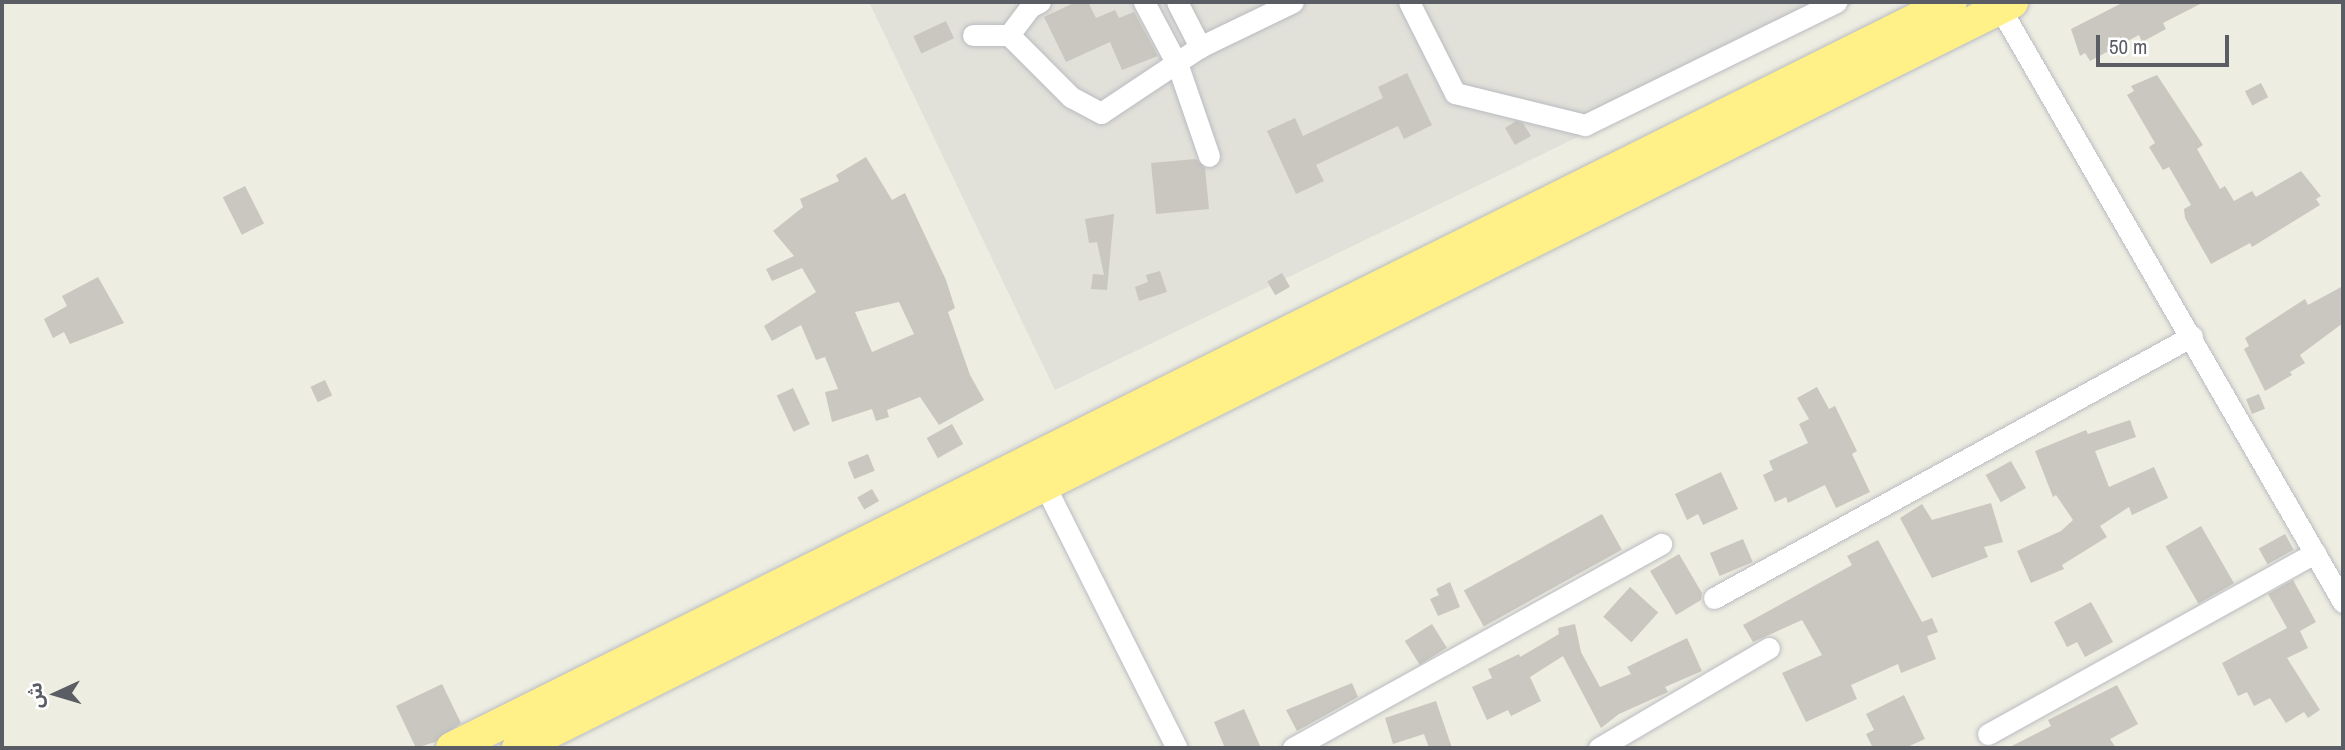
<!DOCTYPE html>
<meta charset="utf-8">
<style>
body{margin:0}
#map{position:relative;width:2345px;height:750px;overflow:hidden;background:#eeede1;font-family:"Archivo Narrow","Noto Sans Arabic",sans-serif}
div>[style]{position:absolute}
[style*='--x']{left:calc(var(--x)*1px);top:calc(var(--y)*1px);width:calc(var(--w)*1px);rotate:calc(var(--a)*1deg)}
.industrial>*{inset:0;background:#e1e0d9}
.building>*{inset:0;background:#c9c7bf;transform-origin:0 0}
.roads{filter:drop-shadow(0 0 2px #b9bbc1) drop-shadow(0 0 2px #b9bbc1)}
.minor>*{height:21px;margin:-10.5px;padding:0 10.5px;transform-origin:10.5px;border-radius:10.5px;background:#fff}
.highway>*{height:32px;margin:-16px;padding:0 16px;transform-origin:16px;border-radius:16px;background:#fff187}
span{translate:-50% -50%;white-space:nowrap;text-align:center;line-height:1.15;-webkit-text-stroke:5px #fff;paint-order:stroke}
.frame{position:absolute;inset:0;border:4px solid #5a5d63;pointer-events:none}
.north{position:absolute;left:21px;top:659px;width:70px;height:70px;-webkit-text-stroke:5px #fff;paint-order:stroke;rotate:266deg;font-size:19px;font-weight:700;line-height:28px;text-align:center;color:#5a5d63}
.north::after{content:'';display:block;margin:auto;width:24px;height:32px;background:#5a5d63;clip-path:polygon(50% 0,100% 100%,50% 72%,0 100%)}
.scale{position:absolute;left:2096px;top:35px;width:133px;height:32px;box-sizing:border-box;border:4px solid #5a5d63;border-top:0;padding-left:9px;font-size:21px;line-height:24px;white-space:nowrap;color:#5a5d63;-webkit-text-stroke:5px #fff;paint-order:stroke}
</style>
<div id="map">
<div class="industrial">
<div style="clip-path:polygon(869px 2px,1857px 2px,1055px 390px)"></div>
</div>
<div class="building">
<div style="clip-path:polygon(1076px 2px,1088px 2px,1096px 18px,1115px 10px,1119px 18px,1134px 12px,1158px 56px,1122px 70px,1110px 42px,1066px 62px,1044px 17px)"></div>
<div style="clip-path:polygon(2124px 2px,2204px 2px,2163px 23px,2166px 29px,2142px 42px,2139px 35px,2090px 61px,2085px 53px,2080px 56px,2071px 29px)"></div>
<div style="left:946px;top:21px;width:19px;height:36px;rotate:65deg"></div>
<div style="clip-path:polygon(1407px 73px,1432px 125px,1404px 139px,1398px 126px,1316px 165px,1324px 181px,1296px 194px,1267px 131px,1295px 118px,1303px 136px,1383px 98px,1378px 87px)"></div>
<div style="clip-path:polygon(2157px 75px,2203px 145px,2197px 149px,2220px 189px,2225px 186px,2234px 201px,2252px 191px,2256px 197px,2301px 171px,2321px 196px,2316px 199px,2320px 205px,2252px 247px,2250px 243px,2211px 264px,2185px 218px,2184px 209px,2191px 205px,2169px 167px,2163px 170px,2149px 147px,2155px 143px,2127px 95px,2134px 91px,2131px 86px)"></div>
<div style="left:2261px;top:83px;width:16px;height:18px;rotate:63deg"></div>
<div style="clip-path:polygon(1516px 121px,1523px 123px,1531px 136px,1515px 145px,1505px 128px)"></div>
<div style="clip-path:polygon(evenodd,866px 157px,892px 200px,905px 193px,946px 280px,955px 308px,948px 312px,970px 375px,984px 400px,939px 425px,920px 397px,887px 410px,889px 417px,876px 421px,872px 409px,832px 422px,825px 392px,838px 389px,825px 357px,816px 360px,801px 325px,772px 341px,764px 326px,816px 292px,802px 268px,772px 281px,766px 269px,794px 256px,773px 231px,803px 207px,800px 199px,839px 181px,836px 175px,866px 157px,899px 302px,914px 334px,872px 352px,855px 312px,899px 302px)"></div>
<div style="clip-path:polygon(1196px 159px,1205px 168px,1209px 209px,1156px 214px,1151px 163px)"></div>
<div style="left:245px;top:186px;width:42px;height:25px;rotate:63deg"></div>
<div style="clip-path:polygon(1114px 214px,1107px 290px,1091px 289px,1093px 274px,1104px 275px,1097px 242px,1089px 243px,1085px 219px)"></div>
<div style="clip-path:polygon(1160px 271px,1167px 292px,1139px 301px,1135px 287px,1148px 282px,1146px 275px)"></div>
<div style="left:1282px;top:273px;width:16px;height:17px;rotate:60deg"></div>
<div style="clip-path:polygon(98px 277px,124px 323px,70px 344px,64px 332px,53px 338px,44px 319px,67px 306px,62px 296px)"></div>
<div style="clip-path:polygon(2343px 286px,2343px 323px,2300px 355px,2305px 363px,2290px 372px,2292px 375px,2265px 391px,2244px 349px,2249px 346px,2245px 338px,2305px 299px,2308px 305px)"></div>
<div style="left:325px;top:380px;width:17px;height:16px;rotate:65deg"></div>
<div style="clip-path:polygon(1817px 387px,1829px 409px,1835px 406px,1857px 451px,1852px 454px,1870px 492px,1836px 508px,1825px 485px,1788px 503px,1786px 497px,1775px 502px,1763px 475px,1773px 470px,1769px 461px,1808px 443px,1799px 424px,1809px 419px,1797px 398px)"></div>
<div style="left:793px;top:388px;width:40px;height:18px;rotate:65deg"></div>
<div style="left:2259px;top:394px;width:16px;height:14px;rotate:68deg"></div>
<div style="clip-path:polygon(2130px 420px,2136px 437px,2095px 451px,2109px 487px,2154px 467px,2168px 498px,2132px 515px,2129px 507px,2100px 526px,2107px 537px,2062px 565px,2064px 569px,2031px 583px,2017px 551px,2061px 531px,2073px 520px,2056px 495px,2053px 497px,2035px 451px,2086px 430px,2088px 434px)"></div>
<div style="left:952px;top:424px;width:23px;height:29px;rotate:61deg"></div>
<div style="left:868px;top:454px;width:18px;height:22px;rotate:68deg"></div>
<div style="left:2011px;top:461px;width:31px;height:29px;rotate:61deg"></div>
<div style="clip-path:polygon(1721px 472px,1738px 509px,1703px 525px,1698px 514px,1687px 520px,1675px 494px)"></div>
<div style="left:872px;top:489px;width:14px;height:17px;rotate:60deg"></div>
<div style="clip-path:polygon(1991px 503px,2003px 542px,1984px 547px,1988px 557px,1932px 578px,1900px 518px,1922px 504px,1932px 520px)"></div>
<div style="left:1602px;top:514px;width:41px;height:158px;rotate:61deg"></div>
<div style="left:2201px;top:526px;width:66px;height:41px;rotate:60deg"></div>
<div style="left:2285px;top:534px;width:18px;height:30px;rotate:61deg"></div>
<div style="left:1743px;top:539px;width:25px;height:36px;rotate:67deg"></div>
<div style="clip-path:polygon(1878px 540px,1922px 622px,1932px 618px,1938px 632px,1927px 636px,1936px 659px,1901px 673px,1898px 664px,1851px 685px,1857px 699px,1806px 722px,1782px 673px,1822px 655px,1802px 620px,1753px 642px,1743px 625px,1852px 565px,1847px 556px)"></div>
<div style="clip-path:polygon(1679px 554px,1702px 593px,1701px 600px,1676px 615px,1650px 571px)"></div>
<div style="clip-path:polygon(2293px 580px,2316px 622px,2300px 631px,2308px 648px,2287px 658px,2320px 710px,2308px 718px,2304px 712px,2286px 723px,2270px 698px,2254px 706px,2247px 692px,2238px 696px,2222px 663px,2287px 628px,2268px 594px)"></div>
<div style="clip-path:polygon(1450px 582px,1460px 607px,1438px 616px,1430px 599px,1439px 595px,1436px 589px)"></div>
<div style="left:1630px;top:587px;width:38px;height:40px;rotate:42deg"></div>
<div style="clip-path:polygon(2091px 602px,2113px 642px,2085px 657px,2077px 642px,2067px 647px,2054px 622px)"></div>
<div style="left:1432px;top:624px;width:28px;height:32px;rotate:58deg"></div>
<div style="clip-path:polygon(1575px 624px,1581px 652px,1600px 687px,1631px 674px,1627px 667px,1687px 638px,1702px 671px,1665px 687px,1668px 692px,1619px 714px,1601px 728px,1563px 656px,1530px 677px,1541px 701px,1511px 716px,1508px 710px,1487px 720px,1472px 687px,1492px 678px,1488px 669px,1519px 654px,1520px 657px,1559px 634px,1558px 628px)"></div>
<div style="clip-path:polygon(1352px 683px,1358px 697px,1297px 731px,1286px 710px)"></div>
<div style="clip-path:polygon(442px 684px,461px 723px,435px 742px,416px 748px,396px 706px)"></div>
<div style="clip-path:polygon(2117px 685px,2138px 724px,2110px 739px,2116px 748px,2008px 748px,2051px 726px,2048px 720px)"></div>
<div style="clip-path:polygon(1904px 695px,1925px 739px,1905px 748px,1873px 748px,1866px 734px,1874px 730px,1866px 714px)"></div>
<div style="clip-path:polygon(1436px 701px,1452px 748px,1429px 748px,1424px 734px,1393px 744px,1385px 718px)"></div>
<div style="clip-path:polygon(1244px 709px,1261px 748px,1225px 748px,1214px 722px)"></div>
</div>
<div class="roads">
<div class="minor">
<div style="--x:1144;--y:2;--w:72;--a:62"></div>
<div style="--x:1178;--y:66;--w:95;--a:71"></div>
<div style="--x:1177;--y:2;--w:51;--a:62.9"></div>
<div style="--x:1409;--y:2;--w:102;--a:63.2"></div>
<div style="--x:1455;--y:93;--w:134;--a:13.8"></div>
<div style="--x:1585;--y:125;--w:280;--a:-26.1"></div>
<div style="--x:2000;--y:8;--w:686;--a:60"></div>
<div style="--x:973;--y:35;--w:36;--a:0"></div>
<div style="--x:1009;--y:35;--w:88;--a:45"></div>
<div style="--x:1071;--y:97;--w:34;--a:28"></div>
<div style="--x:1101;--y:113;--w:119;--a:-33.7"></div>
<div style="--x:1200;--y:47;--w:103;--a:-25.8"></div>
<div style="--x:1009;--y:35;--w:35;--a:-53"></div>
<div style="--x:1030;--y:7;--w:11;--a:-27"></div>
<div style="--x:1045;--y:486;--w:293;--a:63.3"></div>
<div style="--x:1714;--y:598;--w:545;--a:-28.73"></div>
<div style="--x:1988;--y:734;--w:374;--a:-29"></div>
<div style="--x:1293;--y:748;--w:421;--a:-29"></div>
<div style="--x:1599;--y:748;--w:197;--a:-30.5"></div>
</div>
<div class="highway">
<div style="--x:452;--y:748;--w:1674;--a:-26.46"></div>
<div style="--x:518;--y:748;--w:1670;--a:-26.53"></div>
</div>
</div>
<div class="frame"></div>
<div class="north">ش</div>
<div class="scale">50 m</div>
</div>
